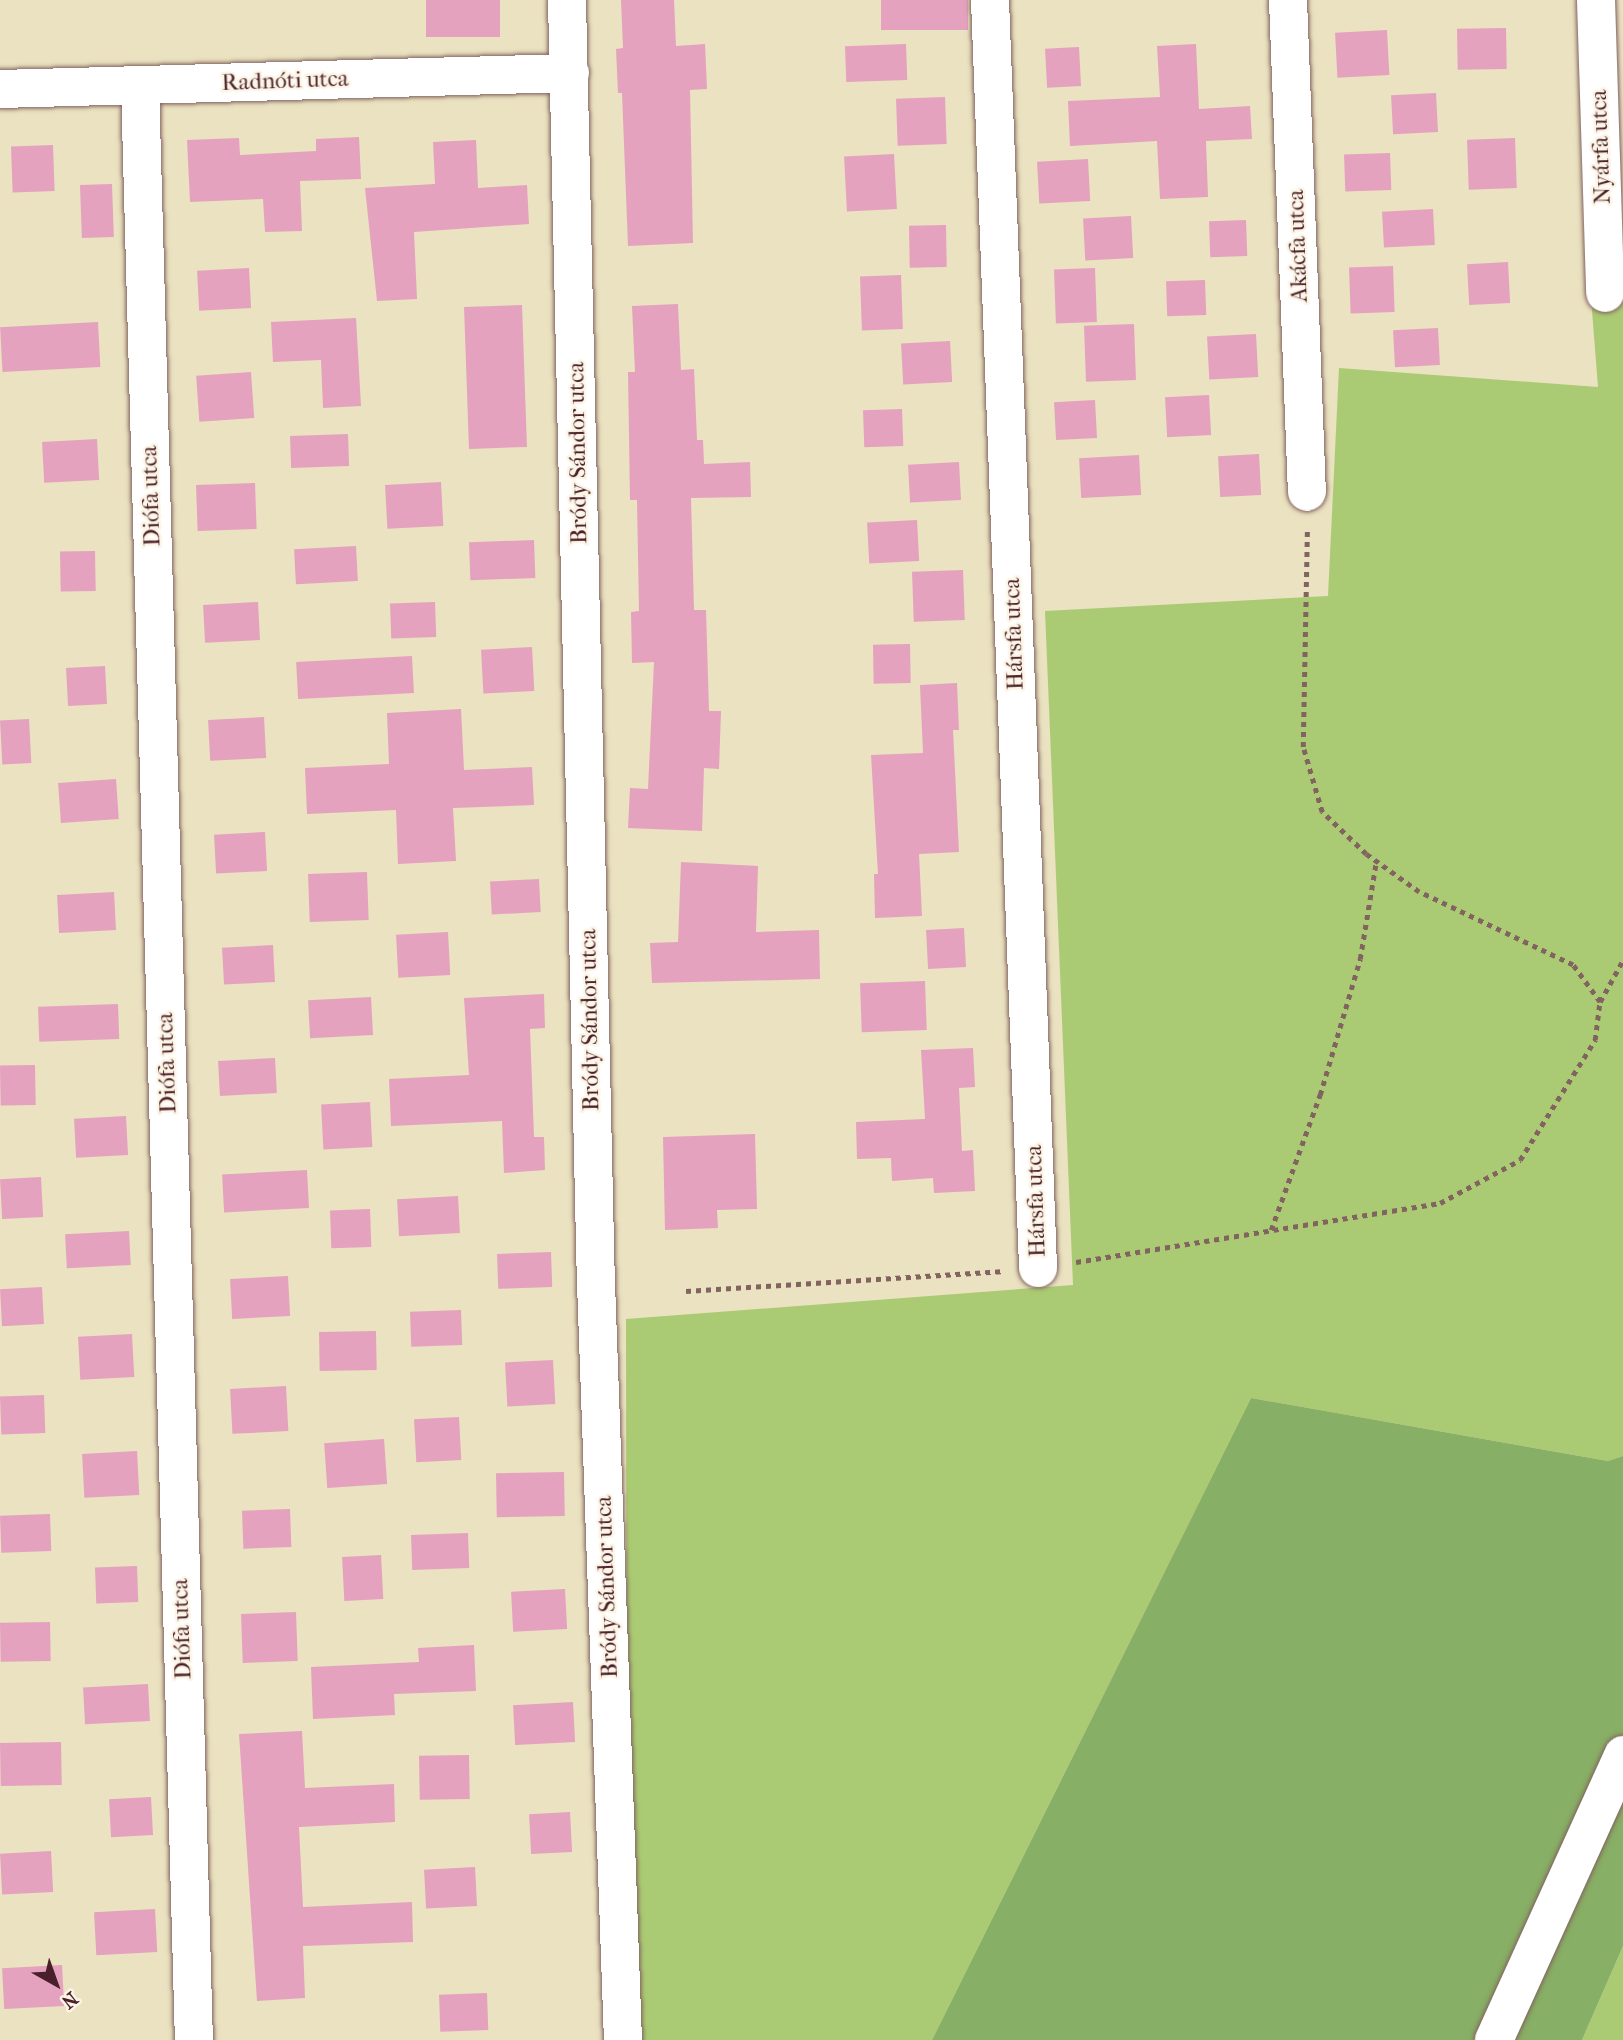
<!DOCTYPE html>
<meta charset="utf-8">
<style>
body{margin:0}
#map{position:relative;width:1623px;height:2040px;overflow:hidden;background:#eae2c0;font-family:"IM FELL French Canon",serif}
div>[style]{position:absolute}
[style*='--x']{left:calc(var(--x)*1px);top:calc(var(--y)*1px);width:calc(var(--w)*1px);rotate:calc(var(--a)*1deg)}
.green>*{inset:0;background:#aacb73}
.forest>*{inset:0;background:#87af65}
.building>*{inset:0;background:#e4a2be;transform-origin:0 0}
.path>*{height:4.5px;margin-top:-2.25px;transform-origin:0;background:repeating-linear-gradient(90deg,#82635f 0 5px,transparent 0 10px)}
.roads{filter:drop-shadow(0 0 2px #82635f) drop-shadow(0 0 2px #82635f)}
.street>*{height:38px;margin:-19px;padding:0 19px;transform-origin:19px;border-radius:19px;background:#fff}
span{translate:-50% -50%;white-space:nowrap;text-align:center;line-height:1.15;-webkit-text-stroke:5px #fcf5e5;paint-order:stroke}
.street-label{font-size:23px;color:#4a1f2b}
.north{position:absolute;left:21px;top:1949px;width:70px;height:70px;-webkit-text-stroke:5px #fcf5e5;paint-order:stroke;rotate:140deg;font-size:19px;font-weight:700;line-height:28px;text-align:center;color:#4a1f2b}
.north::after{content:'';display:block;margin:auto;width:24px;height:32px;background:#4a1f2b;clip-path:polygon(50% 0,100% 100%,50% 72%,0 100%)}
</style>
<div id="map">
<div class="green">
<div style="clip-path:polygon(1623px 282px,1623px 1456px,1608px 1461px,1251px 1398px,932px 2040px,627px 2040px,626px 1319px,1073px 1285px,1045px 611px,1328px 596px,1339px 368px,1598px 387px,1590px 285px)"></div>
<div style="clip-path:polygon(1623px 1946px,1623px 2040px,1582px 2040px)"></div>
</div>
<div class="forest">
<div style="clip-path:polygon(1251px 1398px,1608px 1461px,1623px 1456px,1623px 1946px,1582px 2040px,932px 2040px)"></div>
</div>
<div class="building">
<div style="left:426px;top:0;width:74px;height:37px"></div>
<div style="clip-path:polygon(621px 0,674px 0,676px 46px,705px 44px,707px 89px,690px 90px,693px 243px,628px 246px,622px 93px,618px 93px,616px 49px,623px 48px)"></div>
<div style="left:881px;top:0;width:87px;height:30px"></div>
<div style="left:1506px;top:28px;width:41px;height:49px;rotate:89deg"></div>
<div style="left:1387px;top:30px;width:45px;height:52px;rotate:87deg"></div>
<div style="left:906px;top:44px;width:36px;height:61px;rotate:88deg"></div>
<div style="clip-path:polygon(1196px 44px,1199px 109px,1250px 106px,1252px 139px,1206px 141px,1208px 197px,1160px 199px,1157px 141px,1070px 146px,1068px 101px,1160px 97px,1157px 46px)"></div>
<div style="left:1079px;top:47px;width:39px;height:34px;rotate:87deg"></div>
<div style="left:1436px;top:93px;width:39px;height:45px;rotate:87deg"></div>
<div style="left:945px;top:97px;width:47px;height:49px;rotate:88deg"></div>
<div style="clip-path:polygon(359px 137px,361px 179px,300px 181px,302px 231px,265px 232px,263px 199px,190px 202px,187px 140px,239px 138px,240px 155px,316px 151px,316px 139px)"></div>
<div style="left:1515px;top:138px;width:50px;height:48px;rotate:88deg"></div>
<div style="clip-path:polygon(476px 140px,478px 188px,527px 185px,529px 224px,414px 232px,417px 299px,377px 301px,365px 188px,435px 184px,433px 142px)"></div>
<div style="left:53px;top:145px;width:46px;height:42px;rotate:88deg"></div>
<div style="left:1390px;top:153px;width:37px;height:46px;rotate:88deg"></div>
<div style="left:894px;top:154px;width:55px;height:50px;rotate:87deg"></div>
<div style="left:1088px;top:159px;width:42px;height:51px;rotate:87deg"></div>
<div style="left:112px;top:184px;width:53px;height:32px;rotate:88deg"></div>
<div style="left:1433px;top:209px;width:36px;height:51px;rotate:87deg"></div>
<div style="left:1131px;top:216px;width:42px;height:48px;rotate:87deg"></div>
<div style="left:1246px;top:220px;width:36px;height:37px;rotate:88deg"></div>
<div style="left:946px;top:225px;width:42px;height:37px;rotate:89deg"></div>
<div style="left:1508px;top:262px;width:41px;height:41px;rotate:87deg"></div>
<div style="left:1393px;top:266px;width:46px;height:44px;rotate:88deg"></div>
<div style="left:249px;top:268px;width:40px;height:52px;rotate:87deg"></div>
<div style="left:1095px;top:268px;width:54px;height:41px;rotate:88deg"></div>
<div style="left:901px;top:275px;width:54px;height:41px;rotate:88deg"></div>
<div style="left:1205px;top:280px;width:35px;height:39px;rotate:88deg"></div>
<div style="clip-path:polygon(678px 304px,681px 370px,694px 369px,697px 440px,703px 440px,704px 464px,750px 462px,751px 497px,691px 498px,694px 610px,706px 610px,709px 711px,721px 711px,719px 769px,704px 768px,702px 831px,628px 828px,630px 788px,648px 789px,654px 662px,632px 663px,631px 612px,639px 611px,637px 500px,630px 500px,628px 372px,635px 372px,632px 306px)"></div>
<div style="left:522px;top:305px;width:142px;height:58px;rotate:88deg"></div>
<div style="clip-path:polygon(356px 318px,361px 406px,323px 408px,321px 360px,273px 362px,271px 322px)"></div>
<div style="left:98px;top:322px;width:45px;height:98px;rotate:87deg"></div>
<div style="left:1134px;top:324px;width:56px;height:50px;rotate:88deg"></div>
<div style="left:1438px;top:328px;width:37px;height:45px;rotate:87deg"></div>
<div style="left:1256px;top:334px;width:43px;height:49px;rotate:87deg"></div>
<div style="left:950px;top:341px;width:41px;height:49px;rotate:87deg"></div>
<div style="left:251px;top:372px;width:46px;height:55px;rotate:86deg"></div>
<div style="left:1209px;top:395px;width:40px;height:44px;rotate:87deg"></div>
<div style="left:1095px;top:400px;width:38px;height:41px;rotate:87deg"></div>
<div style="left:902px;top:409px;width:37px;height:39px;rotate:88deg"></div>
<div style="left:348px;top:434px;width:32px;height:58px;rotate:88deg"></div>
<div style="left:97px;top:439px;width:41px;height:55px;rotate:87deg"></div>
<div style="left:1259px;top:454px;width:41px;height:41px;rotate:87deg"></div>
<div style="left:1139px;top:455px;width:40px;height:60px;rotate:87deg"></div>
<div style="left:959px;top:462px;width:38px;height:51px;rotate:87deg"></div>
<div style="left:441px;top:482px;width:44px;height:56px;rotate:87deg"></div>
<div style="left:255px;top:483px;width:46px;height:59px;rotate:88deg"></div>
<div style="left:917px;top:520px;width:41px;height:50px;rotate:87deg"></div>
<div style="left:534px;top:540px;width:38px;height:65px;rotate:88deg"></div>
<div style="left:356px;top:546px;width:35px;height:62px;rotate:87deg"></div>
<div style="left:95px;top:551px;width:40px;height:35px;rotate:89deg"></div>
<div style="left:963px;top:570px;width:50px;height:51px;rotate:88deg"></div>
<div style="left:258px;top:602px;width:38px;height:55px;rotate:87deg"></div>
<div style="left:435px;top:602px;width:35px;height:45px;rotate:88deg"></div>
<div style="left:910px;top:644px;width:39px;height:37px;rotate:89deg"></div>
<div style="left:532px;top:647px;width:44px;height:51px;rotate:87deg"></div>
<div style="left:412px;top:656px;width:37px;height:116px;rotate:87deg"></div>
<div style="left:105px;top:666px;width:38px;height:39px;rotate:87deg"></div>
<div style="clip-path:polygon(957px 683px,959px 730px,953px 730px,959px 852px,919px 854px,922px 916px,875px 918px,874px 874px,878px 874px,871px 755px,923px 753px,920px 685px)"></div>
<div style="clip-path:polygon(461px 709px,464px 770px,532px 767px,534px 805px,453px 808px,456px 861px,398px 864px,396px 810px,307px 814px,305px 768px,389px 764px,387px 713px)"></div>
<div style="left:264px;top:717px;width:41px;height:56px;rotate:87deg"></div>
<div style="left:29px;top:719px;width:44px;height:29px;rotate:87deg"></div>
<div style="left:116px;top:779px;width:40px;height:58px;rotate:86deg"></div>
<div style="left:265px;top:832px;width:39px;height:51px;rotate:87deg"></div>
<div style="clip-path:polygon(681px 862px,758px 866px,756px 932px,819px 930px,820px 979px,652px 983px,650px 943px,678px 942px)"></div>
<div style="left:367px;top:872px;width:48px;height:59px;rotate:88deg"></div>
<div style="left:539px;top:879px;width:33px;height:49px;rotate:87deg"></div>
<div style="left:114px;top:892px;width:38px;height:57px;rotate:87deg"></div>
<div style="left:964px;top:928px;width:39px;height:38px;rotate:87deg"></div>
<div style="left:448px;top:932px;width:43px;height:52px;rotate:87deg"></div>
<div style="left:273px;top:945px;width:37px;height:51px;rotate:87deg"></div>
<div style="left:925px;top:981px;width:49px;height:65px;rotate:88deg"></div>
<div style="clip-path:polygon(544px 994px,545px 1028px,530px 1029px,534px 1137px,544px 1137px,545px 1170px,504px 1173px,502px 1121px,391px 1126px,389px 1079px,469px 1075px,464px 998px)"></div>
<div style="left:371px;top:997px;width:38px;height:63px;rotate:87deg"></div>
<div style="left:118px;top:1004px;width:35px;height:80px;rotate:88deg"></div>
<div style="clip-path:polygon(973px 1048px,975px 1087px,959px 1088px,962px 1151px,973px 1150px,975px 1191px,934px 1193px,933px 1178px,892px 1181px,891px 1158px,857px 1159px,856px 1122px,925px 1119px,921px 1050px)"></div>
<div style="left:275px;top:1058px;width:35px;height:57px;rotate:87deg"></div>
<div style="left:35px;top:1065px;width:40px;height:35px;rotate:89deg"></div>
<div style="left:370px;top:1102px;width:45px;height:49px;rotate:87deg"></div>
<div style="left:126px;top:1116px;width:39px;height:52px;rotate:87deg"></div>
<div style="clip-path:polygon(755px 1134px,757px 1209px,717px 1210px,718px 1228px,665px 1230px,663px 1137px)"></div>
<div style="left:307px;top:1170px;width:38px;height:85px;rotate:87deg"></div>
<div style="left:41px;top:1177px;width:40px;height:41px;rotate:87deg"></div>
<div style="left:458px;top:1196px;width:37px;height:61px;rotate:87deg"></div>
<div style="left:370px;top:1209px;width:38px;height:40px;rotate:88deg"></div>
<div style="left:129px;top:1231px;width:34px;height:64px;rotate:87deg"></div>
<div style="left:551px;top:1252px;width:35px;height:54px;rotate:88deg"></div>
<div style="left:288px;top:1276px;width:40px;height:58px;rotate:87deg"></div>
<div style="left:42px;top:1287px;width:37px;height:42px;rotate:87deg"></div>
<div style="left:461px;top:1310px;width:35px;height:51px;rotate:88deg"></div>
<div style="left:376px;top:1331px;width:39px;height:57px;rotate:89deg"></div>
<div style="left:132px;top:1334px;width:43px;height:54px;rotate:87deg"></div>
<div style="left:553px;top:1360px;width:44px;height:48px;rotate:87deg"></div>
<div style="left:286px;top:1386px;width:45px;height:56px;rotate:87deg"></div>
<div style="left:44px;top:1395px;width:38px;height:44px;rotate:88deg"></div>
<div style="left:459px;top:1417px;width:43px;height:45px;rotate:87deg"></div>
<div style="left:384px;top:1439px;width:45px;height:60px;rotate:86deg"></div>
<div style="left:137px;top:1451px;width:44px;height:55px;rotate:87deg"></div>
<div style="left:564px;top:1472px;width:44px;height:68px;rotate:89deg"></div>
<div style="left:290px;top:1509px;width:38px;height:48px;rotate:88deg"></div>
<div style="left:50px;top:1514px;width:37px;height:50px;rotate:88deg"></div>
<div style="left:468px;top:1533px;width:35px;height:57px;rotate:88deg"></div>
<div style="left:381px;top:1555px;width:44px;height:39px;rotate:87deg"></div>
<div style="left:137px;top:1566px;width:36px;height:42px;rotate:88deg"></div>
<div style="left:565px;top:1589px;width:40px;height:54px;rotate:87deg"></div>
<div style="left:296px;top:1612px;width:49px;height:55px;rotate:88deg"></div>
<div style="left:50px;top:1622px;width:39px;height:50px;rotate:89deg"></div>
<div style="clip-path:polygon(474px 1645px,476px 1691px,394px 1694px,395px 1715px,313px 1719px,311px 1667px,419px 1662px,418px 1648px)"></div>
<div style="left:148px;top:1684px;width:37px;height:65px;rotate:87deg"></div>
<div style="left:573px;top:1702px;width:40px;height:60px;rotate:87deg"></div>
<div style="clip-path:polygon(302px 1731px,305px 1788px,394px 1784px,395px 1822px,299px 1827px,303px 1907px,412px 1902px,413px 1942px,303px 1946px,305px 1998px,257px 2001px,239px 1734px)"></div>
<div style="left:61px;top:1742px;width:43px;height:61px;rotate:89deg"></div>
<div style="left:469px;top:1755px;width:44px;height:50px;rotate:89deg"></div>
<div style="left:151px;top:1797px;width:38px;height:42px;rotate:87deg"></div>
<div style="left:570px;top:1812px;width:40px;height:41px;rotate:87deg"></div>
<div style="left:51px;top:1851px;width:41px;height:51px;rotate:87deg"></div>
<div style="left:475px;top:1867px;width:39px;height:51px;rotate:87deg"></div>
<div style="left:155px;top:1909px;width:43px;height:61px;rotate:87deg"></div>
<div style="left:62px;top:1965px;width:41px;height:60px;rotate:87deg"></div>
<div style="left:487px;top:1993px;width:37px;height:48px;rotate:88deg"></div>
</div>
<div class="path">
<div style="--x:1600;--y:1002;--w:48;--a:-61.3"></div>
<div style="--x:1271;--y:1230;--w:144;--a:-70.1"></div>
<div style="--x:1320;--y:1095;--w:142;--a:-73.6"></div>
<div style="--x:1360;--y:959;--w:98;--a:-80.6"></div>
<div style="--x:1076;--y:1262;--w:369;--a:-9.2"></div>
<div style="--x:1440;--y:1203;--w:91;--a:-28.3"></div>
<div style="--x:1520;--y:1160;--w:142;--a:-58"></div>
<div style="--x:1595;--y:1040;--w:38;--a:-83"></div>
<div style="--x:1600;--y:1002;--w:46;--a:-126.1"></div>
<div style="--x:1573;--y:965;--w:170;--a:-154.6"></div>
<div style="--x:1419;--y:892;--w:65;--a:-144.4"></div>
<div style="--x:1366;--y:854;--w:61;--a:-136.3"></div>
<div style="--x:1322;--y:812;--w:68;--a:-106.3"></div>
<div style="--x:1303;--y:747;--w:216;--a:-88.9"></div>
<div style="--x:686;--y:1291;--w:316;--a:-3.6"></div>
</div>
<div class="roads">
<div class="street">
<div style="--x:567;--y:0;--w:1283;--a:88.71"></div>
<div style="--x:596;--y:1283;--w:757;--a:87.96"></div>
<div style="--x:990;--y:0;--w:1269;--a:87.83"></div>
<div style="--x:1288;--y:0;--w:492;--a:87.8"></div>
<div style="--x:1596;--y:0;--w:293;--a:88.2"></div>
<div style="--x:140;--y:85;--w:1956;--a:88.42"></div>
<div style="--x:0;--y:89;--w:570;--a:-1.61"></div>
<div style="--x:1494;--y:2040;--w:313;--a:-65.6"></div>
</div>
</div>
<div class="street-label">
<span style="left:285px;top:81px;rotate:-2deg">Radnóti utca</span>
<span style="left:1601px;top:147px;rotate:-92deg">Nyárfa utca</span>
<span style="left:1298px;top:246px;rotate:-92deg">Akácfa utca</span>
<span style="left:578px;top:453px;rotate:-91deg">Bródy Sándor utca</span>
<span style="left:151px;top:496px;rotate:-92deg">Diófa utca</span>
<span style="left:1014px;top:634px;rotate:-92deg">Hársfa utca</span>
<span style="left:590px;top:1020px;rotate:-91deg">Bródy Sándor utca</span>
<span style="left:167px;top:1063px;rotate:-92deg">Diófa utca</span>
<span style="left:1036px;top:1201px;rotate:-92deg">Hársfa utca</span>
<span style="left:607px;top:1587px;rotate:-92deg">Bródy Sándor utca</span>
<span style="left:182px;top:1629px;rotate:-92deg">Diófa utca</span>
</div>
<div class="north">N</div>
</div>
